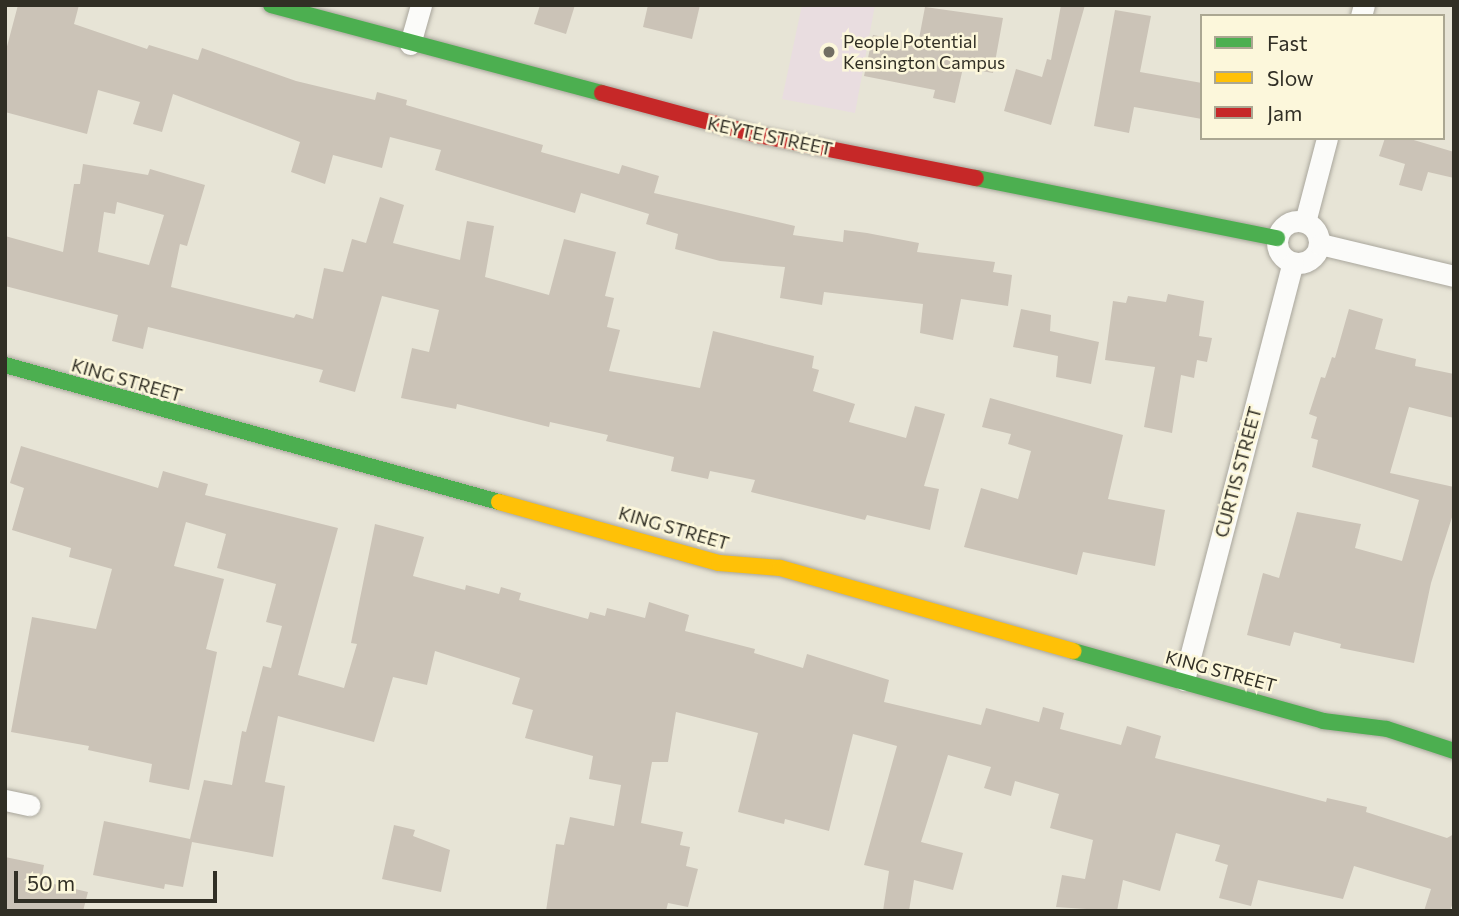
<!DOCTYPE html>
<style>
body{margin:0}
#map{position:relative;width:1459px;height:916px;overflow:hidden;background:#e7e4d6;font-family:Commissioner,sans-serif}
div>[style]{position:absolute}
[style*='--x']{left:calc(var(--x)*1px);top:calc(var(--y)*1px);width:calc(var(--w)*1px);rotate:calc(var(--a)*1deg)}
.education>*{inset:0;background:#e9dde0}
.building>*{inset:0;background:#cbc3b7}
.roads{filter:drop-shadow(0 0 2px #a9a69c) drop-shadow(0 0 2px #a9a69c)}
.street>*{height:21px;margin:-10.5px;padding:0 10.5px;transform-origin:10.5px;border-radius:10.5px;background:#fbfbf9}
.street>.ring{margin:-10.5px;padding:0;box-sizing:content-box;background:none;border:21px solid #fbfbf9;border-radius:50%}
.fast>*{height:16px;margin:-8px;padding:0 8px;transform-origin:8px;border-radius:8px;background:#4caf50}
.slow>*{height:16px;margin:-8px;padding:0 8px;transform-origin:8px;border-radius:8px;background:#ffc107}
.jam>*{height:16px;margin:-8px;padding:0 8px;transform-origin:8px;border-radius:8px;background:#c62828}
.dots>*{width:19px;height:19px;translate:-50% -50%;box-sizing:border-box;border:4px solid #fcf7db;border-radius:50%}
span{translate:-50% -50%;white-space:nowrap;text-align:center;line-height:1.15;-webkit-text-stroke:5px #fcf7db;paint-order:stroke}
.poi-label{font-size:18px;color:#312f25}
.left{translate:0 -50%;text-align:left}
.street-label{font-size:18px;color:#312f25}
.frame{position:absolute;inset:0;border:7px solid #312f25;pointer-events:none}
.legend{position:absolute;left:1200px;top:14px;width:245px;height:126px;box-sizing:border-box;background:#fcf7db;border:2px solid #aba792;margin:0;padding:9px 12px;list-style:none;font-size:21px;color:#312f25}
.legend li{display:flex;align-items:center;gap:14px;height:35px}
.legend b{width:35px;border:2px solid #aba792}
.scale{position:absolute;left:14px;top:871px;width:203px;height:32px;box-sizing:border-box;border:4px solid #312f25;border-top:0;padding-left:9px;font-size:21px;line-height:24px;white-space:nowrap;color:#312f25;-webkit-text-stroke:5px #fcf7db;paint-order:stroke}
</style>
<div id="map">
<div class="education">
<div style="clip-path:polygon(802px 5px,875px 5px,855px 113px,782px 99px)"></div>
</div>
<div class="building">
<div style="clip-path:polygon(18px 5px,79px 5px,74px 24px,147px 49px,149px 45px,198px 60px,202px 48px,296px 81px,375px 100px,377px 92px,407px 100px,406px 105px,543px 145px,541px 152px,619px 174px,622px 165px,659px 176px,654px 193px,795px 226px,793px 235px,843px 242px,844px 230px,867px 233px,919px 243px,917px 252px,995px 262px,993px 272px,1012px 275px,1008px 306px,961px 299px,953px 340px,920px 333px,923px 304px,824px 292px,822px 305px,780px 298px,785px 267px,720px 261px,675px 249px,678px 234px,646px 224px,649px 214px,581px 193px,575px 213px,435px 170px,441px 150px,390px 137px,382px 168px,333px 155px,325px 184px,291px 172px,300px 142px,173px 94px,162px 132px,133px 124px,140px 102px,98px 90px,87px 134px,5px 112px,5px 54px)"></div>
<div style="clip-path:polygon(540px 5px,575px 5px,566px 34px,534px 24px)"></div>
<div style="clip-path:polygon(648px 5px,700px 5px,692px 39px,643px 27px)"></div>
<div style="clip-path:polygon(1061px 5px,1085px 5px,1051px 125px,1004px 111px,1016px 69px,1042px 77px,1047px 59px,1051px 60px)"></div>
<div style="clip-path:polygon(925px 7px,1003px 18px,993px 73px,963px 68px,955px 103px,933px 98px,935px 90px,864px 76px,873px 35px,918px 44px)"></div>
<div style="clip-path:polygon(1115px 10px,1151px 16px,1140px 72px,1202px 83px,1202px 119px,1134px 107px,1129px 133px,1094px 126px)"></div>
<div style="clip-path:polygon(1385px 138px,1407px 138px,1454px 152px,1454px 178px,1428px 172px,1422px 191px,1399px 185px,1405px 164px,1379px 156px)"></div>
<div style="clip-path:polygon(evenodd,83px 164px,148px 175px,150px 169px,205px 185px,187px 246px,180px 244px,171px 287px,294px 318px,296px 314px,313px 319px,324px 268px,343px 272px,352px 239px,366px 243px,380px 197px,404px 205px,393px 243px,460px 260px,467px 221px,494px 226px,485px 277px,549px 295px,564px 239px,616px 252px,605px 296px,614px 298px,607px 327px,620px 330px,609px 371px,700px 388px,713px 331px,814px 356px,812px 368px,819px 370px,813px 391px,855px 404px,849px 422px,906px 438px,915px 406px,945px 414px,924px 486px,939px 489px,930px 530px,867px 515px,865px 520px,751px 492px,755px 480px,710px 471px,708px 479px,671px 471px,674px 457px,606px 441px,608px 435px,550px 422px,549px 427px,457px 404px,456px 409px,401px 398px,412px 348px,429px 352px,439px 310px,382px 296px,355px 392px,319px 382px,323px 370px,148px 327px,143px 349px,112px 341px,118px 315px,5px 286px,5px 236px,63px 252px,74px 184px,80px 184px,83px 164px,117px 202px,164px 215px,149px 265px,98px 252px,104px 212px,115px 214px,117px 202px)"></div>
<div style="clip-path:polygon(1168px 294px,1204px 301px,1199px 336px,1212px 338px,1207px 362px,1197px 360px,1194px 378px,1181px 375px,1172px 433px,1144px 427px,1155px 367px,1105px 360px,1113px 301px,1126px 303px,1128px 296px,1166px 302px)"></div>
<div style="clip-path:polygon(1021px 309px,1051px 315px,1050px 331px,1099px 342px,1091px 384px,1056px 377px,1058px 356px,1013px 347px)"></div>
<div style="clip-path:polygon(1349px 309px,1383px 319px,1375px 349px,1416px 359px,1415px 366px,1454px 374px,1454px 418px,1409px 407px,1390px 473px,1454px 487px,1454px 511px,1431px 583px,1414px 663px,1340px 648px,1341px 644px,1294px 632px,1290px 646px,1247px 635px,1263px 573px,1279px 578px,1297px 512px,1361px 524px,1355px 548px,1402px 561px,1419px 500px,1312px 467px,1318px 440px,1311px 438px,1317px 417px,1309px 414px,1321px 377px,1325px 378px,1332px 357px,1335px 358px)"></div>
<div style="clip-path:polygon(990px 398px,1123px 435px,1108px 499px,1165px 510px,1155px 566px,1083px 552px,1077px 575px,964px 547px,981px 488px,1018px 499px,1031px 451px,1008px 444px,1011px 434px,982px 427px)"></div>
<div style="clip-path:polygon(21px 446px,158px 488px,163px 471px,208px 484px,205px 495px,338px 528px,298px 675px,344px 688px,357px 644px,351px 643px,375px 524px,424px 537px,413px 576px,465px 590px,466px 585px,499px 594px,501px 587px,521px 593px,519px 600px,588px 619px,590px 612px,605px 616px,607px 608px,645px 618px,649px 602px,689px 615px,685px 631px,755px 649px,754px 653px,803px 668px,807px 654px,889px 680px,884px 702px,981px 725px,986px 708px,1039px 722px,1043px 707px,1064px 713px,1060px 729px,1121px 745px,1127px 726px,1161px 736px,1155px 758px,1326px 802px,1327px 798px,1367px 807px,1366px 812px,1447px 838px,1454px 834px,1454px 900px,1450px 911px,1424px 911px,1431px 889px,1354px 866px,1343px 899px,1258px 880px,1251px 906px,1219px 898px,1228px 865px,1215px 861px,1220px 845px,1176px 833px,1160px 891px,1123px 880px,1117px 911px,1056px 907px,1062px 875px,1085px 879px,1093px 840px,1050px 828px,1059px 794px,1015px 781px,1011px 796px,984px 788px,991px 767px,948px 755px,921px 842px,963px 853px,953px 890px,914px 880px,909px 911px,883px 911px,889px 871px,864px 865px,897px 746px,853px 734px,829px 831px,785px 819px,784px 824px,738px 812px,758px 733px,676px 712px,668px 762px,652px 762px,641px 823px,683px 832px,680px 845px,690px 847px,686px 866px,698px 869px,688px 907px,668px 903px,666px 911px,546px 911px,556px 844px,564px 845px,570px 817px,614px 826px,621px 785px,589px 779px,593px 756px,525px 738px,533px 710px,512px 704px,520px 678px,435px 651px,427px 685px,393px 677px,374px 742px,278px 716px,265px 782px,285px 786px,273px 857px,192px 842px,183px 887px,165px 884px,164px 889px,93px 875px,104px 821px,190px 839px,204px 780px,232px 785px,242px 731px,246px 732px,263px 666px,271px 668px,282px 626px,266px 622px,276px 584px,217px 568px,226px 534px,186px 522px,174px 566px,224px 579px,206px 649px,217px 652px,189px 790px,149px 782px,152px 764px,88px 750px,89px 746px,11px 732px,32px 617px,96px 629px,112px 569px,69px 557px,71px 548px,12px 530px,24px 488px,10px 483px)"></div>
<div style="clip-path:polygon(394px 825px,415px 830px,413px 836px,450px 850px,441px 892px,382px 879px)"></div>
<div style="clip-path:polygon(5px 857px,44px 865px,41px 881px,88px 892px,83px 911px,5px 911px)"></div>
</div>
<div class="roads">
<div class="street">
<div style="--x:1361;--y:16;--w:11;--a:-75"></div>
<div style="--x:410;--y:44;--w:41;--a:-74.2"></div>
<div class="ring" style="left:1277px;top:221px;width:21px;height:21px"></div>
<div style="--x:1305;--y:222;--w:87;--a:-75.3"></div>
<div style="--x:1320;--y:244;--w:138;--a:13.4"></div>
<div style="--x:1184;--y:680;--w:431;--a:-75.4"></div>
<div style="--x:5;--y:800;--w:25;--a:12"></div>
</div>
<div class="fast">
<div style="--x:271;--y:5;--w:342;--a:14.9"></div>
<div style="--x:976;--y:178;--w:307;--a:11.3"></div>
<div style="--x:5;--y:365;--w:513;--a:15.5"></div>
<div style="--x:1073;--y:651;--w:260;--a:15.6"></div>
<div style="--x:1323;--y:721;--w:64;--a:7.1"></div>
<div style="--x:1387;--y:729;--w:71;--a:18.2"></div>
</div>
<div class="slow">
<div style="--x:499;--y:502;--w:228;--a:15.5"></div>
<div style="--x:719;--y:563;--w:61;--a:4.7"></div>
<div style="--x:780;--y:568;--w:305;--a:15.8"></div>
</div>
<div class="jam">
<div style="--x:602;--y:93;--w:162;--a:15.1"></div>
<div style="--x:758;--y:135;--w:222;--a:11.2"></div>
</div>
</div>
<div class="dots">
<div style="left:829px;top:52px;background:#716e63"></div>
</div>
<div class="poi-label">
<span class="left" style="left:843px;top:52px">People Potential<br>Kensington Campus</span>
</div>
<div class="street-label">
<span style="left:770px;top:136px;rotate:12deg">KEYTE STREET</span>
<span style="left:127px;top:380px;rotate:16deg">KING STREET</span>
<span style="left:1238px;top:472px;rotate:-75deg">CURTIS STREET</span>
<span style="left:674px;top:528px;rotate:16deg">KING STREET</span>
<span style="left:1221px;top:671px;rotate:15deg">KING STREET</span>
</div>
<div class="frame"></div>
<ul class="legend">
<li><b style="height:9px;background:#4caf50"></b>Fast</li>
<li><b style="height:9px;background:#ffc107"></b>Slow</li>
<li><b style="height:9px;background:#c62828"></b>Jam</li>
</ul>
<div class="scale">50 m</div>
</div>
